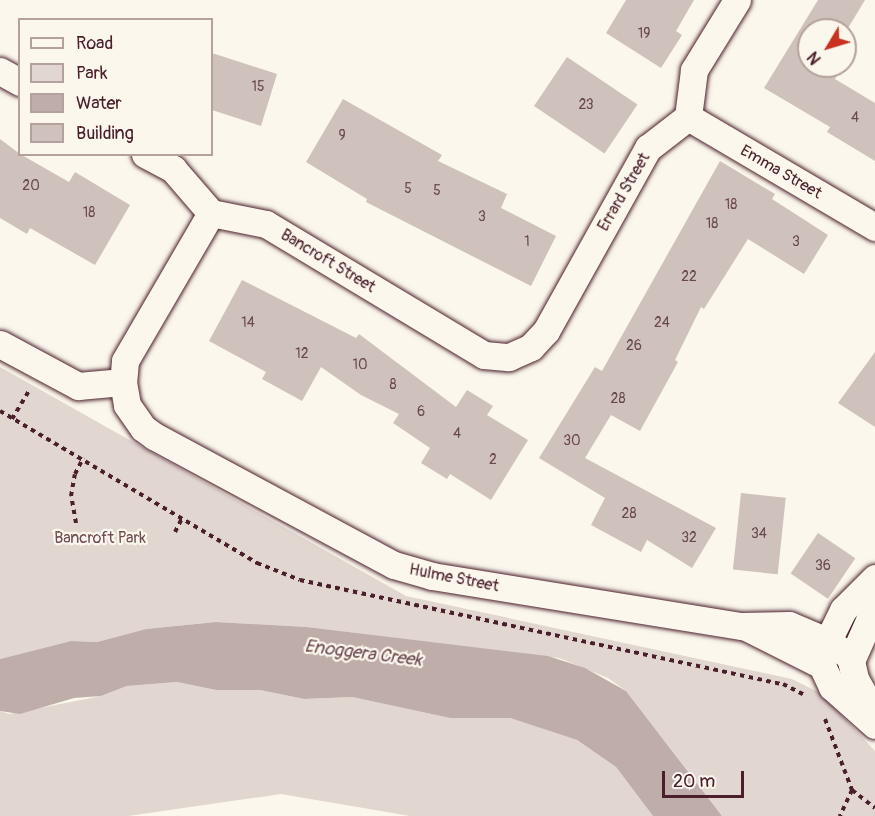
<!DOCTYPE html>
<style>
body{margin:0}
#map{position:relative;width:875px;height:816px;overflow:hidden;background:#fbf7ec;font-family:Pangolin,sans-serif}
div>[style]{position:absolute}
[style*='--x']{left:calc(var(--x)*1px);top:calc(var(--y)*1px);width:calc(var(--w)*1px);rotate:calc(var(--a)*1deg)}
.green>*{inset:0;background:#e2d7d0}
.water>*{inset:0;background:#bfadaa}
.building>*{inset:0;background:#cfc2bc;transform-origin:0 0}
.path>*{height:4px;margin-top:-2px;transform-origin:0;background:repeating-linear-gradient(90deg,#4a1f2b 0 4.5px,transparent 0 9px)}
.roads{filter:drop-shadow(0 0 2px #4a1f2b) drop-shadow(0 0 2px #4a1f2b)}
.minor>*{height:27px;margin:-13.5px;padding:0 13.5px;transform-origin:13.5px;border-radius:13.5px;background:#fbf7ec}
span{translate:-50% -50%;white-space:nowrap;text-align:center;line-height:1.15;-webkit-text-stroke:4.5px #fbf7ec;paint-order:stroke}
.number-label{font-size:14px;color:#6b484f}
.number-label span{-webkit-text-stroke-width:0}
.street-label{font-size:16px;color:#4a1f2b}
.park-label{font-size:16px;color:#704d54}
.water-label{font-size:18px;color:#6d4a51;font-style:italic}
.legend{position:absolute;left:18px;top:18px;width:195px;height:138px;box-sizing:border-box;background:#fbf7ec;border:2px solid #b4a19f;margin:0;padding:8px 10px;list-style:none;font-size:18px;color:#4a1f2b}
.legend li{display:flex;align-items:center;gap:12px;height:30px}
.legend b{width:30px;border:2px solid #b4a19f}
.north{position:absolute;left:797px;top:18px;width:60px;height:60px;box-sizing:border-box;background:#fbf7ec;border:2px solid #b4a19f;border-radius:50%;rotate:232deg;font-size:16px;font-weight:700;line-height:24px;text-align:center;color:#4a1f2b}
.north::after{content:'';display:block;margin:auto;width:21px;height:27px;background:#c8321e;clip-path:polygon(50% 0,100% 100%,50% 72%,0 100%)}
.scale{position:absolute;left:662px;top:771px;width:82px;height:27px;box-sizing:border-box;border:3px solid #4a1f2b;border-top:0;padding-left:8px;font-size:18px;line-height:21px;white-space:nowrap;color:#4a1f2b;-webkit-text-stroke:4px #fbf7ec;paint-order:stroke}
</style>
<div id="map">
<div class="green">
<div style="clip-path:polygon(0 367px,406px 596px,792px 679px,820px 693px,875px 751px,875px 816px,722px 816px,626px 691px,608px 678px,559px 658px,307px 627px,216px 622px,146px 629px,97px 642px,71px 641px,0 659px)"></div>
<div style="clip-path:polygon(177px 682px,216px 690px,260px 690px,304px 699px,352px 697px,450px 718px,510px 718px,577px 740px,616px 767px,653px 816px,410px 816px,281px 794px,128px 816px,0 816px,0 711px,9px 714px,101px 696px,127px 686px)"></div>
</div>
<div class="water">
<div style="clip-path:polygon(216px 622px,307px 627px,548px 656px,585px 668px,626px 691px,722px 816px,653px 816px,616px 767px,577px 740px,510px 718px,450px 718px,352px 697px,304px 699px,260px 690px,216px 690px,177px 682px,127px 686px,101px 696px,74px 698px,20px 714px,0 711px,0 659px,71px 641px,97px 642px,146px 629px)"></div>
</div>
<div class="building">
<div style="clip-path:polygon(626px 0,694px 0,676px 31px,682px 35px,661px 68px,606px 33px)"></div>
<div style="clip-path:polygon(818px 0,865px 0,845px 33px,809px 30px,809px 66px,829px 66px,839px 72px,835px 79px,875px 103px,875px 161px,827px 132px,830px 127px,764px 88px)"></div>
<div style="clip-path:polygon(212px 53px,277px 74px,261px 126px,212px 110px)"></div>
<div style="left:567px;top:57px;width:85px;height:59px;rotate:34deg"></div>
<div style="clip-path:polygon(343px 99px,442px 155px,438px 161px,507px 194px,501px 208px,556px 236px,531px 286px,366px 202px,367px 199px,306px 162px)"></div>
<div style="clip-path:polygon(0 139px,20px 154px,69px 182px,75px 172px,130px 205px,95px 265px,30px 228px,27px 234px,0 218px)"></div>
<div style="clip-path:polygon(720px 161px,775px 194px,772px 199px,828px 235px,804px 274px,748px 239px,704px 309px,701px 307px,675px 360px,678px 362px,640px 431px,611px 415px,585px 458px,716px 528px,692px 568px,647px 540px,641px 552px,591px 525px,605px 498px,539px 458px,595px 367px,602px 371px)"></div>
<div style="clip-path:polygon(242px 280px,356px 338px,359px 334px,456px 407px,467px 390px,493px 406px,487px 415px,528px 440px,491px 500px,450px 474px,447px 479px,421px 463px,430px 448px,393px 423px,399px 414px,361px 395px,321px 367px,302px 401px,262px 379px,266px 372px,209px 341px)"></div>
<div style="clip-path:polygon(875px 352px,875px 427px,838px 403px)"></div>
<div style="left:741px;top:493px;width:45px;height:77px;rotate:6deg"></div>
<div style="left:818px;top:533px;width:45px;height:49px;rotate:34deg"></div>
</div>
<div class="path">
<div style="--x:0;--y:411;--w:299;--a:30.6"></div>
<div style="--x:257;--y:563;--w:46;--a:21.6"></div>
<div style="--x:300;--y:580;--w:494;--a:12.2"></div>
<div style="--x:783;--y:684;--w:25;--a:27"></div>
<div style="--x:12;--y:419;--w:33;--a:-59"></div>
<div style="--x:76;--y:523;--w:27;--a:-100"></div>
<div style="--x:71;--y:496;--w:22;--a:-80"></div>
<div style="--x:75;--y:474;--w:18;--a:-63"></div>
<div style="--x:175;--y:532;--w:16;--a:-63"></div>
<div style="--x:825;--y:719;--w:76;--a:69.2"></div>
<div style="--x:852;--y:790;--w:29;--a:115"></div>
<div style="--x:852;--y:790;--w:29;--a:38"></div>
</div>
<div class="roads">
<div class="minor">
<div style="--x:0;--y:71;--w:23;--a:29"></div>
<div style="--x:688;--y:117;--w:217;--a:30.5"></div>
<div style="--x:145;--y:154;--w:32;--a:28"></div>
<div style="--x:173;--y:169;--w:58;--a:49.2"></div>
<div style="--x:211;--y:213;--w:56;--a:11.3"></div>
<div style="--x:266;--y:224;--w:254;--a:31"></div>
<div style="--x:484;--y:355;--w:25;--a:5"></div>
<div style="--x:509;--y:357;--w:24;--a:-24"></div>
<div style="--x:531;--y:347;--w:22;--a:-47"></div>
<div style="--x:546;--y:331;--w:210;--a:-60.9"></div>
<div style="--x:648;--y:148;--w:51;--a:-37.8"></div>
<div style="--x:688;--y:117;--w:47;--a:-82.7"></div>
<div style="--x:694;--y:70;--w:82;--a:-58.4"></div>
<div style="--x:211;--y:213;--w:171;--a:120.2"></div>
<div style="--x:125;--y:361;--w:21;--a:95"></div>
<div style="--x:123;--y:382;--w:23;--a:80"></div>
<div style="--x:127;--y:405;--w:28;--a:55"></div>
<div style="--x:143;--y:428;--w:14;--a:36"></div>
<div style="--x:154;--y:436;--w:272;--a:28.3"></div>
<div style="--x:394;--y:565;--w:40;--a:16"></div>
<div style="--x:432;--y:576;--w:314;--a:9.2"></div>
<div style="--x:742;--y:626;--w:47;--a:-1.2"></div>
<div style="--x:789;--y:625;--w:39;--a:23"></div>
<div style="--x:825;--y:640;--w:31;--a:33"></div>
<div style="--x:0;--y:344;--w:89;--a:28.3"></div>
<div style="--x:78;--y:386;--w:45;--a:-5.1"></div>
<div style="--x:875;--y:578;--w:45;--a:135"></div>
<div style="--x:843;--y:610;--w:55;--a:116.1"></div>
<div style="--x:819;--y:659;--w:31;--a:65"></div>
<div style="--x:832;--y:687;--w:57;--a:41.5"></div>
<div style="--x:875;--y:607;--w:59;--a:114"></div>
<div style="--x:851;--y:661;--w:18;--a:77"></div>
<div style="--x:855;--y:679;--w:40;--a:60.3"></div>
<div style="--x:748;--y:628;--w:80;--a:26.6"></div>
</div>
</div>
<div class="number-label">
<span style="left:644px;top:34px">19</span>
<span style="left:258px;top:87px">15</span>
<span style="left:586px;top:105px">23</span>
<span style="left:855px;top:118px">4</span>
<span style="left:342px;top:136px">9</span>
<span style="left:31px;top:186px">20</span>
<span style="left:408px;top:189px">5</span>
<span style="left:437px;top:191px">5</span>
<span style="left:731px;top:205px">18</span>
<span style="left:89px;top:213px">18</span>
<span style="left:482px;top:217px">3</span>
<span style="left:712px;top:224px">18</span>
<span style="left:527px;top:242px">1</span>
<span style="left:796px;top:242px">3</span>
<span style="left:689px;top:277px">22</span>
<span style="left:248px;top:323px">14</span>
<span style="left:662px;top:323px">24</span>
<span style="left:634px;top:346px">26</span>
<span style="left:302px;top:354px">12</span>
<span style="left:360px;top:365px">10</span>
<span style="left:393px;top:385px">8</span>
<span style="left:618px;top:399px">28</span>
<span style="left:421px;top:412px">6</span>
<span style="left:457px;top:434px">4</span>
<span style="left:572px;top:441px">30</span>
<span style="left:493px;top:460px">2</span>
<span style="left:629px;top:514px">28</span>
<span style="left:759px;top:534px">34</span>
<span style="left:689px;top:538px">32</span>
<span style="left:823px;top:566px">36</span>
</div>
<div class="street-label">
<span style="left:781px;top:172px;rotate:30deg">Emma Street</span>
<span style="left:624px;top:192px;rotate:-60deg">Errard Street</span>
<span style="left:328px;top:261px;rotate:31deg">Bancroft Street</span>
<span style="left:454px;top:578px;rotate:11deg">Hulme Street</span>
</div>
<div class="park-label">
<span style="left:100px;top:538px">Bancroft Park</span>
</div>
<div class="water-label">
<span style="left:363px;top:654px;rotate:7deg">Enoggera Creek</span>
</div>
<ul class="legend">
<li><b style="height:8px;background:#fbf7ec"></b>Road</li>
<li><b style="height:16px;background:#e2d7d0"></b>Park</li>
<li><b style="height:16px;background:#bfadaa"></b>Water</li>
<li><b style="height:16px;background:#cfc2bc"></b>Building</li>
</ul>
<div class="north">N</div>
<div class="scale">20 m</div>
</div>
